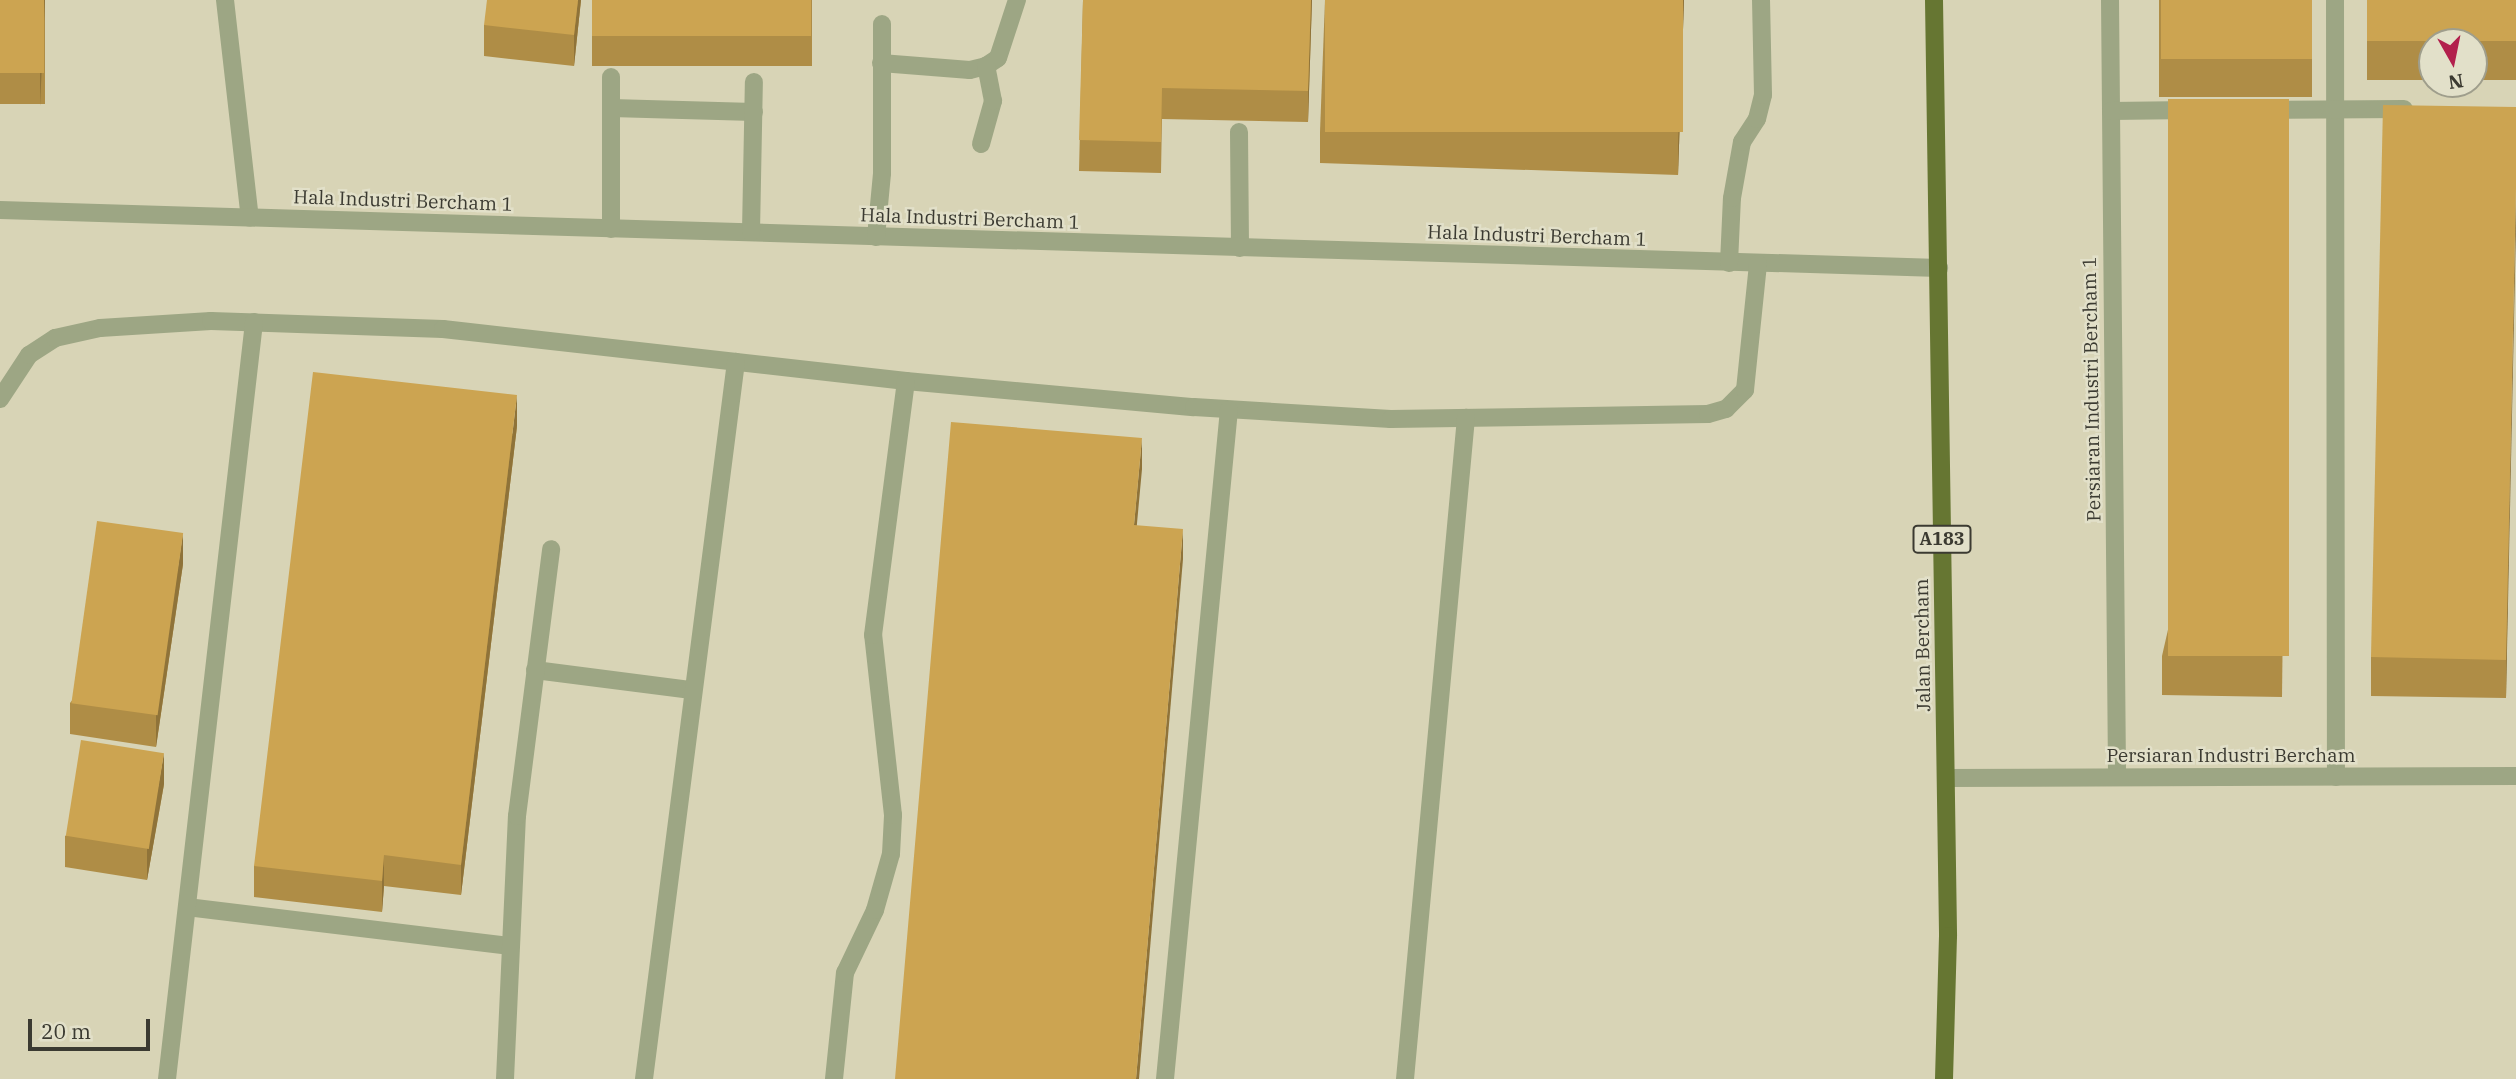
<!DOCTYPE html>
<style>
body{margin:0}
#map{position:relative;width:2516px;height:1079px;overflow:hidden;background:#e2e0c9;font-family:"IBM Plex Serif",serif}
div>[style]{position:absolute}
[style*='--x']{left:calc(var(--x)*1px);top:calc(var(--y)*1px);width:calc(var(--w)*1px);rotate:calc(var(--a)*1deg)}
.built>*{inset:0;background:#d8d4b6}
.minor>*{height:18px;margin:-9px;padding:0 9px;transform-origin:9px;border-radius:9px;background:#9da684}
.major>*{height:18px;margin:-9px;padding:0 9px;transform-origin:9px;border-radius:9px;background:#667632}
.wall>*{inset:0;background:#af8d46;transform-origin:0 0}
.shaded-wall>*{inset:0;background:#8f7339}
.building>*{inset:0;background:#cca451;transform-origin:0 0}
span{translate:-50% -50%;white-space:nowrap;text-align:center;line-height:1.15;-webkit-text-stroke:5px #e2e0c9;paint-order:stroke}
.shield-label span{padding:2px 5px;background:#e2e0c9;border:2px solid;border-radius:5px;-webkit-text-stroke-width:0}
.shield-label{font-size:18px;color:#3b3a31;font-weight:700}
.street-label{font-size:19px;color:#3b3a31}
.north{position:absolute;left:2418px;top:28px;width:70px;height:70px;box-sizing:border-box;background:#e2e0c9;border:2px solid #9f9e8c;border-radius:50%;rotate:171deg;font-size:19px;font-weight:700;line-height:28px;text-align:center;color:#3b3a31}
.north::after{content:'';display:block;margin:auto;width:24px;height:32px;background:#b2204c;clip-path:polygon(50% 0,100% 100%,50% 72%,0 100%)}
.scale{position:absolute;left:28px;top:1019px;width:122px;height:32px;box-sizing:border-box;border:4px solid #3b3a31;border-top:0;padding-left:9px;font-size:21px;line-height:24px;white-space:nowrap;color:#3b3a31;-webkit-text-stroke:5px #e2e0c9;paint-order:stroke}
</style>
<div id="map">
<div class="built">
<div style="clip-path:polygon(evenodd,0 0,2516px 0,2516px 1079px,0 1079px,0 0,2432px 42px,2474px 42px,2474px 84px,2432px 84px,2432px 42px)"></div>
</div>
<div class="minor">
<div style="--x:225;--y:0;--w:219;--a:83.5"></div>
<div style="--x:2110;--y:0;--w:777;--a:89.48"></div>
<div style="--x:2335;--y:0;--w:777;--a:89.93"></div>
<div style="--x:881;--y:63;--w:89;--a:4.5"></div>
<div style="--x:970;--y:70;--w:16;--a:-14"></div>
<div style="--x:986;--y:66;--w:14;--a:-34"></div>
<div style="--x:998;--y:58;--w:61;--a:-71.9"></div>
<div style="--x:611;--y:108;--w:143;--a:1.6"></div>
<div style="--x:2268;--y:110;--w:136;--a:-0.4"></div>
<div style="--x:2111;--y:111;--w:80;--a:-0.7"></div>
<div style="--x:1239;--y:132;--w:116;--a:89.5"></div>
<div style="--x:981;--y:144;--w:45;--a:-74.4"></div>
<div style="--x:993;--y:101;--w:36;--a:-101"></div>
<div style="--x:0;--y:210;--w:1940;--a:1.71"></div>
<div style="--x:611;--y:229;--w:152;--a:-90"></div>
<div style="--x:751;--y:232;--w:150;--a:-88.9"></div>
<div style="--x:876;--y:237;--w:64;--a:-84.6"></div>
<div style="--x:882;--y:173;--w:149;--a:-90"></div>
<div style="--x:1729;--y:263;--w:65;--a:-87.4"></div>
<div style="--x:1732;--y:198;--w:57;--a:-79.9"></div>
<div style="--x:1742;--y:142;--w:27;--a:-57"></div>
<div style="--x:1757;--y:119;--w:25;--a:-76"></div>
<div style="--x:1763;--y:95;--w:95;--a:-91.2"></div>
<div style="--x:0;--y:399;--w:53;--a:-56.6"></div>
<div style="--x:29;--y:355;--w:31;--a:-33"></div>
<div style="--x:55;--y:338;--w:46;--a:-12.5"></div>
<div style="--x:100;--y:328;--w:111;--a:-3.6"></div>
<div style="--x:211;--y:321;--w:232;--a:2"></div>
<div style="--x:443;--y:329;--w:466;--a:6.4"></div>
<div style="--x:906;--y:381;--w:289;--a:5.2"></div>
<div style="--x:1194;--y:407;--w:197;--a:3.5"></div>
<div style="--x:1391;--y:419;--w:317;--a:-0.9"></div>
<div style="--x:1708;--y:414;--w:19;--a:-16"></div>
<div style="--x:1726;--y:409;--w:27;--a:-45"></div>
<div style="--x:1745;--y:390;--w:127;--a:-84.1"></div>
<div style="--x:535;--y:670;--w:158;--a:7.3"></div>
<div style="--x:1946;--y:778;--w:570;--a:-0.2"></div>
<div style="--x:187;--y:907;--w:326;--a:6.9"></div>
<div style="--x:167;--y:1079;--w:762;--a:-83.44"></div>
<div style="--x:505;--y:1079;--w:263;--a:-87.4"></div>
<div style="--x:517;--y:816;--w:269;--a:-82.7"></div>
<div style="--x:644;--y:1079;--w:723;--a:-82.69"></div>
<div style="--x:834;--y:1079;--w:107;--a:-84.1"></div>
<div style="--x:845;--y:973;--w:70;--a:-64.5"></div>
<div style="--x:875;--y:910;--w:58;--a:-74.1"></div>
<div style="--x:891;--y:854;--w:39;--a:-87"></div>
<div style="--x:893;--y:815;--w:181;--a:-96.3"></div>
<div style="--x:873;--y:635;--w:256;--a:-82.6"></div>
<div style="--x:1165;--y:1079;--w:672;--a:-84.54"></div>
<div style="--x:1405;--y:1079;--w:664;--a:-84.73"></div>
</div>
<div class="major">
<div style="--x:1934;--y:0;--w:936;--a:89.14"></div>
<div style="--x:1948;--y:936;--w:143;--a:91.6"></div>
</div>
<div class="wall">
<div style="left:0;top:0;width:45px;height:104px"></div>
<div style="clip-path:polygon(581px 0,574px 66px,484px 56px,484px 25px)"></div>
<div style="left:592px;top:0;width:220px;height:66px"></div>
<div style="clip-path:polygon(1083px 0,1312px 0,1308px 122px,1162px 119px,1161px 173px,1079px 171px)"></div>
<div style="clip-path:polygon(1325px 0,1684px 0,1678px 175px,1320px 163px,1320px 132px)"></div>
<div style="left:2159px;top:0;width:153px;height:97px"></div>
<div style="clip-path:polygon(2367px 0,2516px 0,2516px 80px,2474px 80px,2474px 42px,2432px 42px,2432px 80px,2367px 80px)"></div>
<div style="clip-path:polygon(2289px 100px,2282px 697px,2162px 695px,2162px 656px)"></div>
<div style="clip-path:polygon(2516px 107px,2506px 698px,2371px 696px,2371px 657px)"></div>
<div style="clip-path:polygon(517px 426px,461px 895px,384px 886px,382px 912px,254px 897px,254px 866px)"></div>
<div style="clip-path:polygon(183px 564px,156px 747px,70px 734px,70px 703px)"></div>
<div style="clip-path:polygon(164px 784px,147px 880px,65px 867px,65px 836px)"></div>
</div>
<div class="shaded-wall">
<div style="clip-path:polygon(44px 0,45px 0,40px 106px,40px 75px)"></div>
<div style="clip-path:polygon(578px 0,581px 0,574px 66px,574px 35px)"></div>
<div style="clip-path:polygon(1311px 0,1312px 0,1308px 122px,1308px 91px)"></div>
<div style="clip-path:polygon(1683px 0,1684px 0,1678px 175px,1678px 144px)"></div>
<div style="clip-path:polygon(2516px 188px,2516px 227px,2506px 698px,2506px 660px)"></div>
<div style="clip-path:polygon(517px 395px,517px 426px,461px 895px,461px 865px)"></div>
<div style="clip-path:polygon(1142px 438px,1142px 469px,1134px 556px,1134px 525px)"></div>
<div style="clip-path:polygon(1183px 529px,1183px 559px,1139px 1079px,1136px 1079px)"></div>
<div style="clip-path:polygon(183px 533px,183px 564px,156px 747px,156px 716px)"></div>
<div style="clip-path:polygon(164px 753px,164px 784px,147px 880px,147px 850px)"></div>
<div style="clip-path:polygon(384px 855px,384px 886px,382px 912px,382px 881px)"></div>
</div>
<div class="building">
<div style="left:0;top:0;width:44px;height:73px"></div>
<div style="clip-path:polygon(487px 0,578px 0,574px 35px,484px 25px)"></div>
<div style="left:592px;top:0;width:219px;height:36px"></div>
<div style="clip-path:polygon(1083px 0,1311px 0,1308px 91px,1162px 88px,1161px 142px,1079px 140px)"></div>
<div style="left:1325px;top:0;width:358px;height:132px"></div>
<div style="left:2161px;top:0;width:151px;height:59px"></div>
<div style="left:2367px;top:0;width:149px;height:41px"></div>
<div style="left:2168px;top:99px;width:121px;height:557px"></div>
<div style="clip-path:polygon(2383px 105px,2516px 107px,2516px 188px,2506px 660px,2371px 657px)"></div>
<div style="clip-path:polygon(313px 372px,517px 395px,461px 865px,384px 855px,382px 881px,254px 866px)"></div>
<div style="clip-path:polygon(951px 422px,1142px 438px,1134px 525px,1183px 529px,1136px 1079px,895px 1079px)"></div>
<div style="left:97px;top:521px;width:87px;height:184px;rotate:8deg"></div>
<div style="left:81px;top:740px;width:84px;height:97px;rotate:9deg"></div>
</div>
<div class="shield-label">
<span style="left:1942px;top:539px">A183</span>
</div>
<div class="street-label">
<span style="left:403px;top:201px;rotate:2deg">Hala Industri Bercham 1</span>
<span style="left:970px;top:219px;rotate:2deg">Hala Industri Bercham 1</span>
<span style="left:1537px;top:236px;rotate:2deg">Hala Industri Bercham 1</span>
<span style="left:2092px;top:389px;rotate:-91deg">Persiaran Industri Bercham 1</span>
<span style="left:1923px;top:645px;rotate:-91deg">Jalan Bercham</span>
<span style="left:2231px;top:756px">Persiaran Industri Bercham</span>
</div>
<div class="north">N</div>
<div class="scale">20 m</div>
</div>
